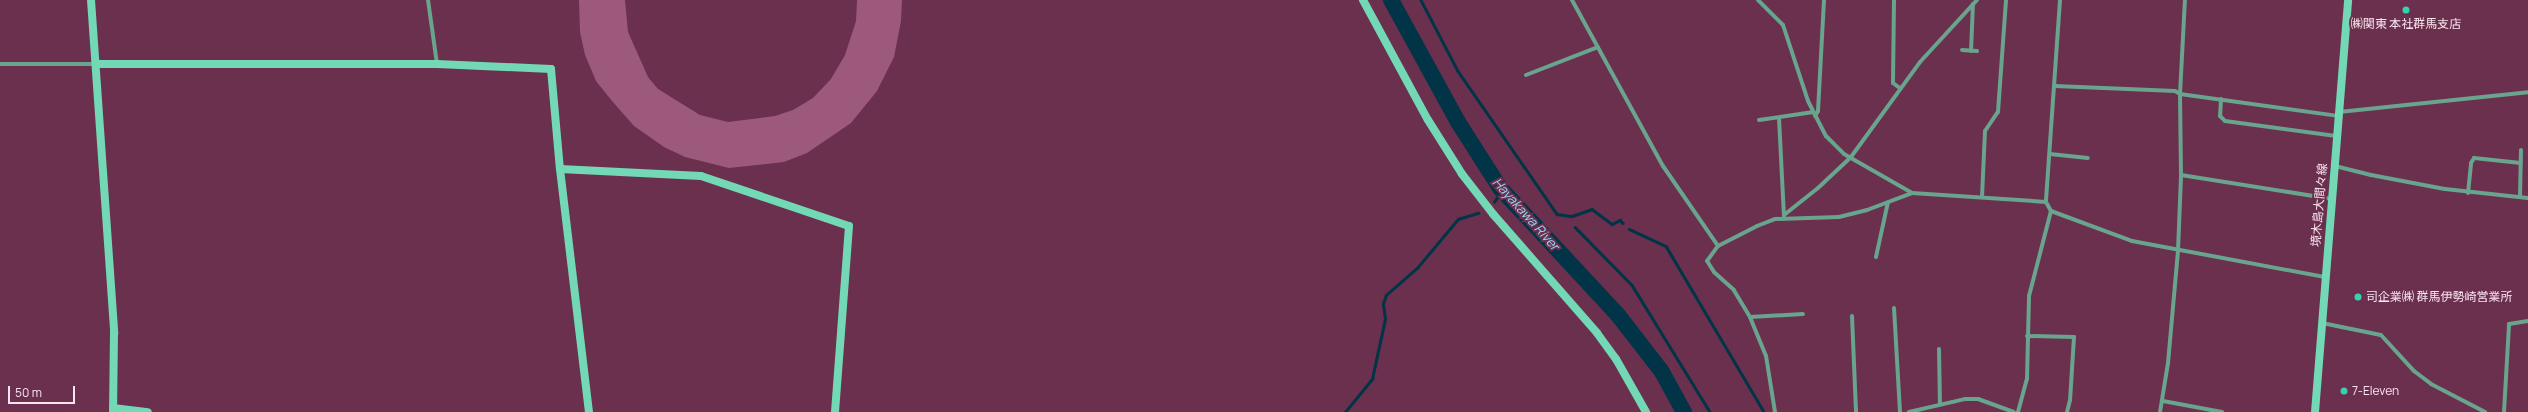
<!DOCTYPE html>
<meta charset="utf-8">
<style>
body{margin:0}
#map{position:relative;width:2528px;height:412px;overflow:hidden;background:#6a304e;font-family:Manrope,"Noto Sans JP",sans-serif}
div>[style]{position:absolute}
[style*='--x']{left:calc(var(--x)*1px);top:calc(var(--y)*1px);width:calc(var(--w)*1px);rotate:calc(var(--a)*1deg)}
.green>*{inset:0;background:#9c597b}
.stream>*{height:2.5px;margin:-1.25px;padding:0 1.25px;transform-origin:1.25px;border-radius:1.25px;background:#013446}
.river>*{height:16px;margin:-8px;padding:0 8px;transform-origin:8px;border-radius:8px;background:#013446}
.street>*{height:4px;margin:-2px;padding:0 2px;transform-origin:2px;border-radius:2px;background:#68a48e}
.secondary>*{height:8px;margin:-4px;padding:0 4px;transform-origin:4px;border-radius:4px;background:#73d8b6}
.dots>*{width:11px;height:11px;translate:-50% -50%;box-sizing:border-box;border:2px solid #6a304e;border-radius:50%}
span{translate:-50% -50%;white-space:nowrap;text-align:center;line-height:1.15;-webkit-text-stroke:4px #6a304e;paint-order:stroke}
.poi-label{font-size:12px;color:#fae4ee}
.left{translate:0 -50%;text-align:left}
.street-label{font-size:12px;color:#fae4ee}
.water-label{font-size:13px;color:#99d9f7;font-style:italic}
.scale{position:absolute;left:8px;top:386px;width:67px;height:18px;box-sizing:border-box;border:2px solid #fae4ee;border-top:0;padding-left:5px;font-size:12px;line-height:14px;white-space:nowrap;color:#fae4ee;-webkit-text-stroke:3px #6a304e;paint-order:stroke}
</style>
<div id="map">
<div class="green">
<div style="clip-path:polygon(579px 0,625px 0,628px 32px,648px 77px,658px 89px,700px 115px,728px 122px,775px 116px,793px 110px,813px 98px,831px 79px,845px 55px,856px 21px,857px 0,902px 0,901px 21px,894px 57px,877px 91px,851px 123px,807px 153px,784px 162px,729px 168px,685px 157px,664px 147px,634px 126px,612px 101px,596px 81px,585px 55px,580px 32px)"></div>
</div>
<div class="stream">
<div style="--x:1421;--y:0;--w:80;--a:62.5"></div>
<div style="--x:1458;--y:71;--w:174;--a:55.3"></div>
<div style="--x:1557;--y:214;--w:15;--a:8"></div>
<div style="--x:1572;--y:216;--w:21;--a:-19"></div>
<div style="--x:1592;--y:209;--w:25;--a:37"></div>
<div style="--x:1612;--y:224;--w:9;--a:-27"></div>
<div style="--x:1620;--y:220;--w:4;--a:45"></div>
<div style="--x:1494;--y:202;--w:14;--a:-56"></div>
<div style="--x:1575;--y:227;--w:81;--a:45.5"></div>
<div style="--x:1632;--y:285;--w:149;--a:58.4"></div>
<div style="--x:1629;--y:229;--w:41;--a:24.7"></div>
<div style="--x:1666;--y:246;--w:193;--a:59.4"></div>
<div style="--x:1345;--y:412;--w:43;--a:-50.7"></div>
<div style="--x:1372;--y:379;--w:61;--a:-77.8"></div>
<div style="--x:1385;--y:319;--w:15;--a:-98"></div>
<div style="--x:1383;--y:304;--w:9;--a:-72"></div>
<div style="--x:1386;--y:295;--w:41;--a:-41.1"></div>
<div style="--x:1417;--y:268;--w:64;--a:-50.1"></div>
<div style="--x:1458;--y:219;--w:21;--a:-17"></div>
</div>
<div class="river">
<div style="--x:1391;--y:0;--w:139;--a:61.2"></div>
<div style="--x:1458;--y:122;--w:78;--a:57.5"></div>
<div style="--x:1500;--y:188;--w:173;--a:47.1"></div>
<div style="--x:1618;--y:315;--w:72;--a:52.3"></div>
<div style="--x:1662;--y:372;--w:46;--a:61.2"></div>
</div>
<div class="street">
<div style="--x:428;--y:0;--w:65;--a:82"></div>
<div style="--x:1572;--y:0;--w:189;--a:61.3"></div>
<div style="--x:1663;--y:166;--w:97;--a:55.5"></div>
<div style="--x:1758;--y:0;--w:35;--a:45"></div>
<div style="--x:1783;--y:25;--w:80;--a:71.8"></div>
<div style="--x:1808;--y:101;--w:39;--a:63"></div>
<div style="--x:1826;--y:136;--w:25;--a:45"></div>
<div style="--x:1844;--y:154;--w:78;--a:29.8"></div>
<div style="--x:1894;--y:0;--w:83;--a:90.7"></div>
<div style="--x:1893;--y:83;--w:9;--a:36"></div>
<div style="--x:2060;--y:0;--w:202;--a:94"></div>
<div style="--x:2046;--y:202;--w:10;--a:61"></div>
<div style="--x:2051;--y:211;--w:86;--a:20.3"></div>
<div style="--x:2132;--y:241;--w:196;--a:10.6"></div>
<div style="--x:1962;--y:50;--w:15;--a:4"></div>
<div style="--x:1971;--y:51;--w:47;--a:-87.6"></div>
<div style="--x:0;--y:64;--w:96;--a:0"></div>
<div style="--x:1526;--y:75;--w:77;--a:-21.3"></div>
<div style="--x:2055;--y:86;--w:120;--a:2.4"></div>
<div style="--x:2175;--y:91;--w:6;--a:31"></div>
<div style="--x:2180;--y:94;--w:161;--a:7.9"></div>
<div style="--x:2221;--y:99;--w:17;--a:93"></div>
<div style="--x:2220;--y:116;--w:7;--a:45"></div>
<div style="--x:2225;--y:121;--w:112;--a:7.7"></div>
<div style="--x:2339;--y:112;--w:190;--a:-6"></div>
<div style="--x:1815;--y:116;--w:6;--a:-59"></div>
<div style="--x:1818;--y:111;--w:111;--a:-86.9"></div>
<div style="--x:1779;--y:118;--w:98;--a:87.1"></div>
<div style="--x:1759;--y:120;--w:55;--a:-8.4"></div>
<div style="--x:2050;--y:154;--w:38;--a:6"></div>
<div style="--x:2335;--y:166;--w:37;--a:14"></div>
<div style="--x:2371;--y:175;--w:75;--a:10.7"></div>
<div style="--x:2445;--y:189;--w:83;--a:6.2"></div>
<div style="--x:2181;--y:175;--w:153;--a:9"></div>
<div style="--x:2468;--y:193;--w:30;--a:-84"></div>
<div style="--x:2471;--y:163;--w:6;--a:-59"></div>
<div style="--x:2474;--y:158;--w:47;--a:6.1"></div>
<div style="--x:1982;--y:197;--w:66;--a:-87.4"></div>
<div style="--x:1985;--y:131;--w:23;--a:-56"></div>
<div style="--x:1998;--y:112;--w:112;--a:-85.9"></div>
<div style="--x:2520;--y:197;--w:47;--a:-88.8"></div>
<div style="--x:1784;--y:215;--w:43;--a:-38.5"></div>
<div style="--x:1818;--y:188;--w:45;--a:-43.2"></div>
<div style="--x:1851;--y:157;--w:117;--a:-54"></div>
<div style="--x:1920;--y:62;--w:84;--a:-47.4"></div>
<div style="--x:1876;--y:257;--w:56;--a:-77.7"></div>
<div style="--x:1894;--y:308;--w:104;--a:86.7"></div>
<div style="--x:1852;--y:316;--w:96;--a:87.6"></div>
<div style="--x:1750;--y:317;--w:53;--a:-3.2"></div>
<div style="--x:2322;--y:323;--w:60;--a:11.5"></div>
<div style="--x:2381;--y:335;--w:49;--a:47.5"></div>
<div style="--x:2414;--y:371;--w:21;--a:37"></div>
<div style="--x:2431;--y:384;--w:61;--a:27.4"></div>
<div style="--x:2027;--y:336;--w:47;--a:1.2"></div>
<div style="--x:2074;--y:337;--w:63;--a:93.6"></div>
<div style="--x:2070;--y:400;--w:12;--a:104"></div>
<div style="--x:1939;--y:349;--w:55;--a:89"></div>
<div style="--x:2163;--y:401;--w:60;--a:10.6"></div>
<div style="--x:1775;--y:412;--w:57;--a:-99.1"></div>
<div style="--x:1766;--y:356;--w:42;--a:-112.3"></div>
<div style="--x:1750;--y:317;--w:31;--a:-121"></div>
<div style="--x:1734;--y:290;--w:27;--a:-138"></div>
<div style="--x:1714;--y:272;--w:13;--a:-122"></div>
<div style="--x:1707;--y:261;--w:19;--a:-54"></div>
<div style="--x:1718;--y:246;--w:44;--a:-27.1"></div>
<div style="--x:1757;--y:226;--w:19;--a:-21"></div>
<div style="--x:1775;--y:219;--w:64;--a:-1.8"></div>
<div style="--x:1839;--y:217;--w:29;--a:-14"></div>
<div style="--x:1867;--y:210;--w:48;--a:-20.7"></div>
<div style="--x:1912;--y:193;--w:134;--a:3.8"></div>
<div style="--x:1909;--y:412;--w:57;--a:-13.1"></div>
<div style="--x:1965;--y:399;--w:13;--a:0"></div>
<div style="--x:1978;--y:399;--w:38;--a:20"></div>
<div style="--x:2018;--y:412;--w:34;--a:-75"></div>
<div style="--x:2027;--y:379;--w:83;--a:-88.6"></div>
<div style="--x:2029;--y:296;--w:88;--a:-75.5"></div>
<div style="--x:2160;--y:412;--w:50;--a:-80.7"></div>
<div style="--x:2168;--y:363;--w:112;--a:-84.9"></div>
<div style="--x:2178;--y:251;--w:76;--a:-87.7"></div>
<div style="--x:2181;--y:175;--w:81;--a:-90.7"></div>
<div style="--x:2180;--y:94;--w:94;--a:-87"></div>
<div style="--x:2504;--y:412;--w:88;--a:-86.7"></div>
<div style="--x:2509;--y:324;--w:19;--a:-9"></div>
</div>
<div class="secondary">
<div style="--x:91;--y:0;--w:334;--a:86"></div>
<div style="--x:114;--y:333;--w:79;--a:90.7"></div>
<div style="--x:1363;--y:0;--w:136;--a:61.6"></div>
<div style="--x:1428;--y:120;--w:64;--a:57.8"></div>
<div style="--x:1462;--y:174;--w:51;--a:52.2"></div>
<div style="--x:1493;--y:214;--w:158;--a:48.8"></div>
<div style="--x:1597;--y:333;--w:32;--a:54"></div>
<div style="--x:1616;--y:359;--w:61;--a:60.5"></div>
<div style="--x:97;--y:64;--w:340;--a:0"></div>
<div style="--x:437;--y:64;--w:114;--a:2.5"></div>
<div style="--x:551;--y:69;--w:100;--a:84.9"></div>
<div style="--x:560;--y:169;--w:245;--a:83.2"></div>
<div style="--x:560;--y:169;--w:141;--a:2.8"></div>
<div style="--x:701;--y:176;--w:156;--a:18.7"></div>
<div style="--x:849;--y:226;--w:187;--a:94.3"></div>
<div style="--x:113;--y:408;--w:35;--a:7"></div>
<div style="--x:2315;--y:412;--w:413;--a:-85.4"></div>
</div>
<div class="dots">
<div style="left:2406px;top:10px;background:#33d4a8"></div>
<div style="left:2358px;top:297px;background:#33d4a8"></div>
<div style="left:2344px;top:391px;background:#33d4a8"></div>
</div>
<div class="poi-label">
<span style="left:2406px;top:24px">㈱関東 本社群馬支店</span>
<span class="left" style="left:2366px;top:297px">司企業㈱ 群馬伊勢崎営業所</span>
<span class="left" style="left:2352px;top:391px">7-Eleven</span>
</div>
<div class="street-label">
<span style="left:2319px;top:205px;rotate:-85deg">境木島大間々線</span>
</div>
<div class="water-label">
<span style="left:1526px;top:214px;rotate:48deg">Hayakawa River</span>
</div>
<div class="scale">50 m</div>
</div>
